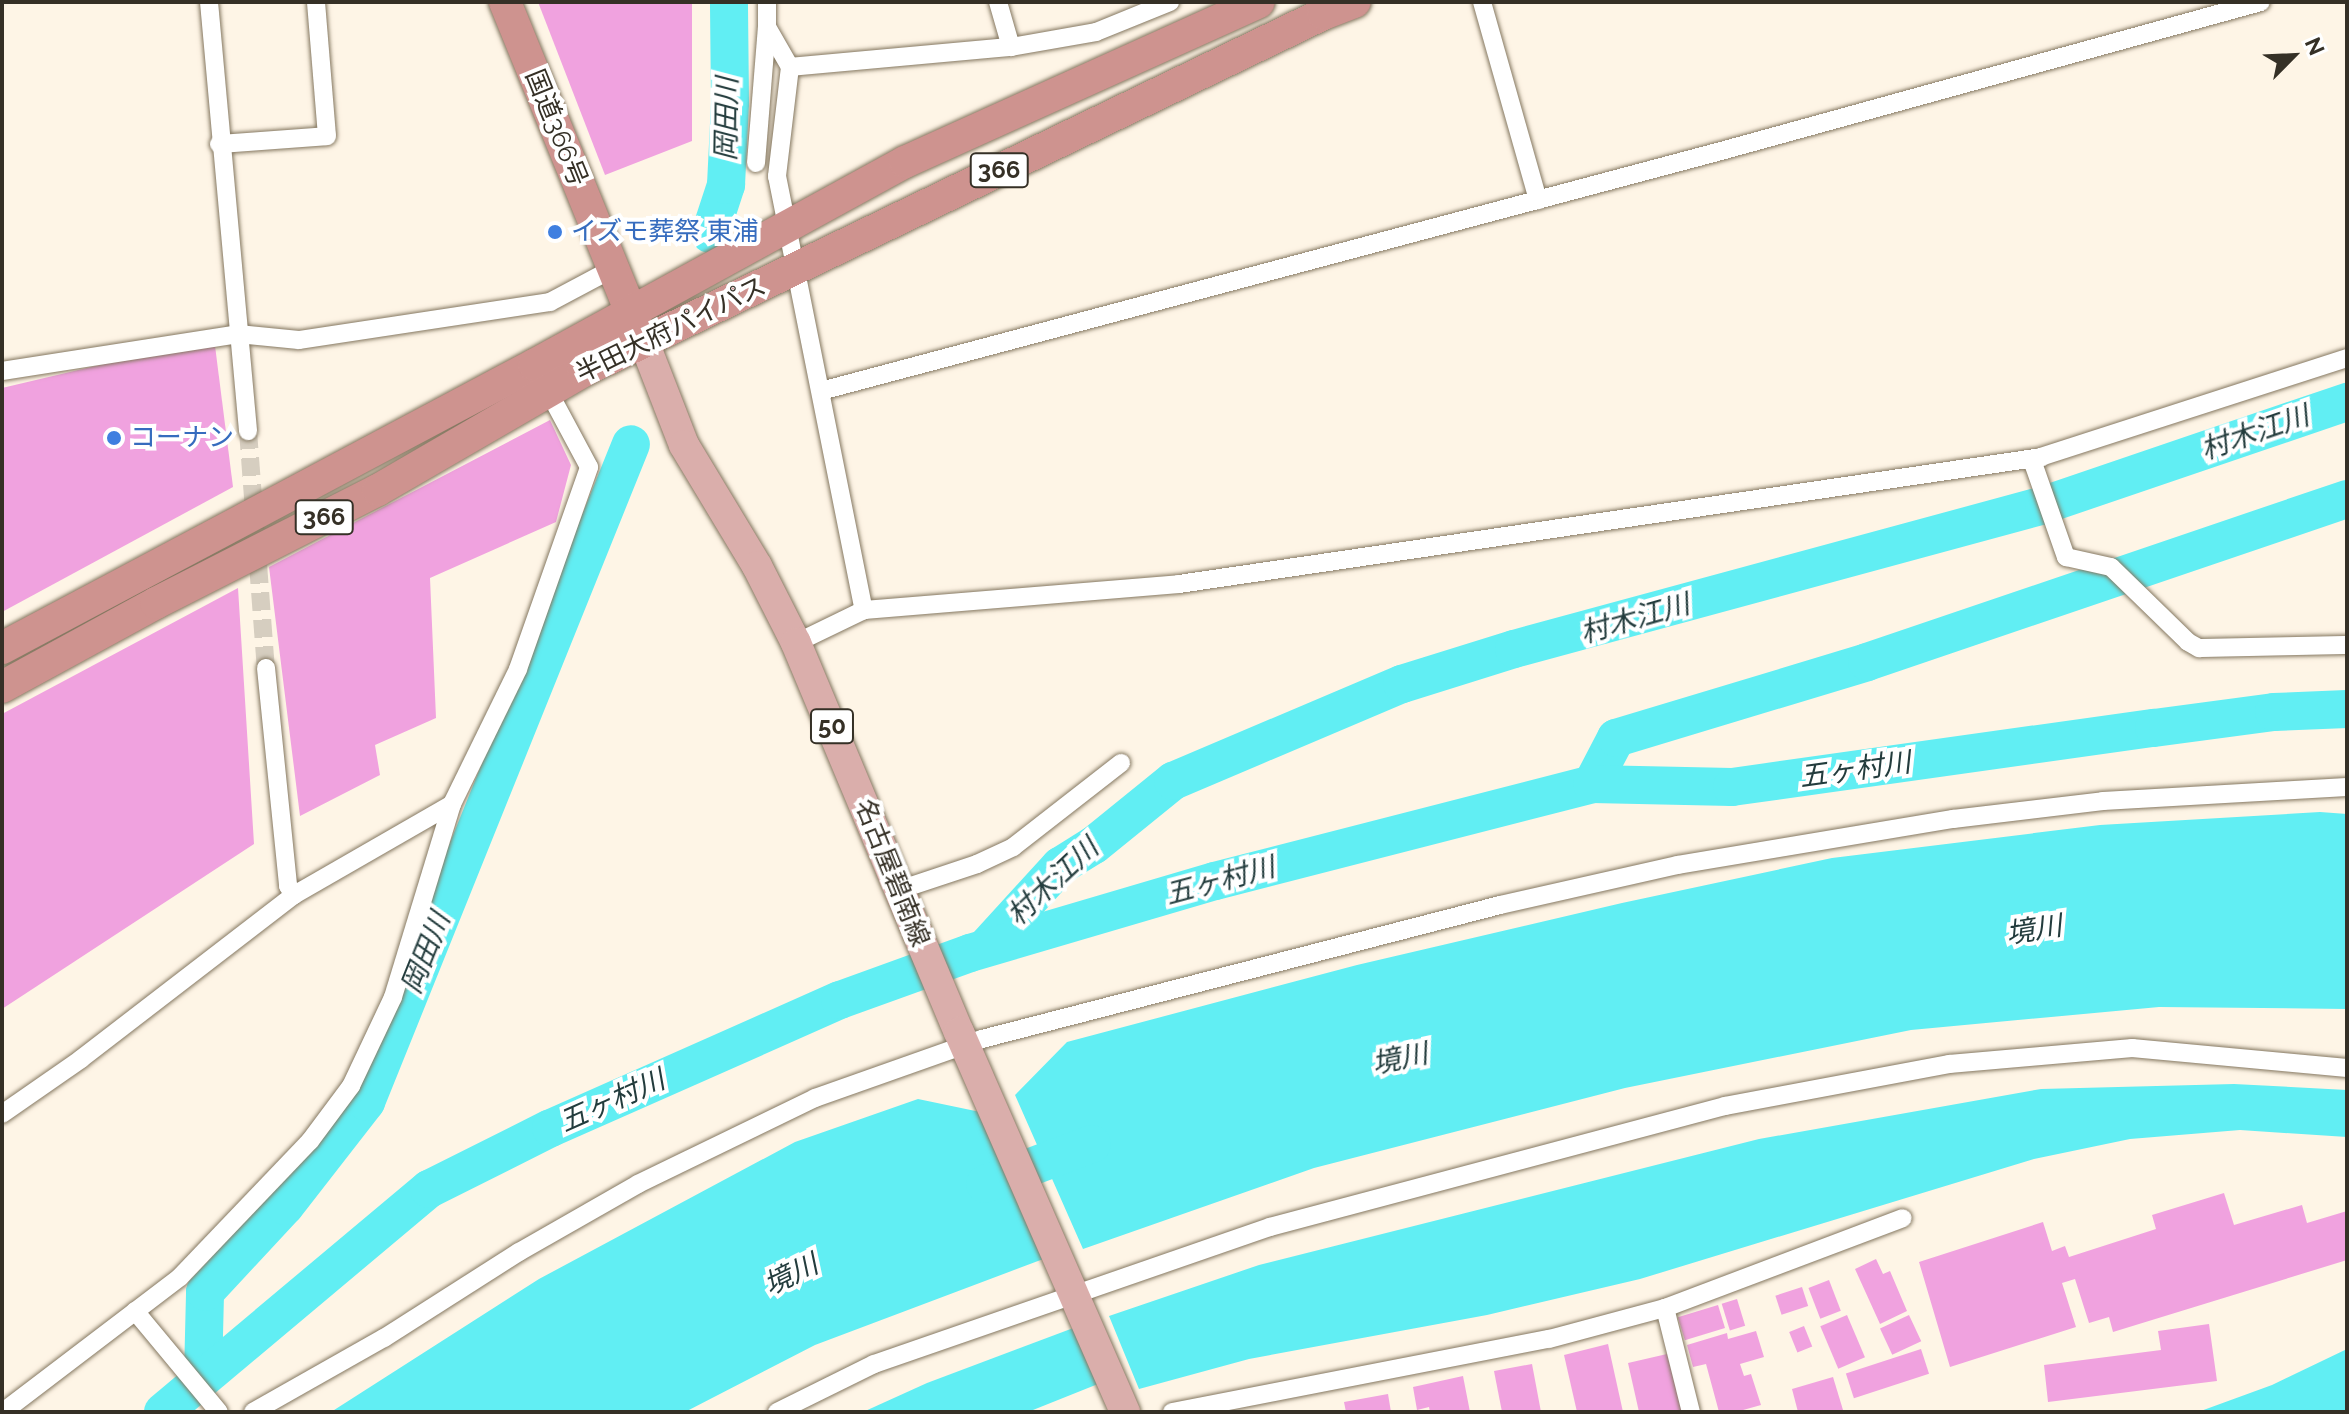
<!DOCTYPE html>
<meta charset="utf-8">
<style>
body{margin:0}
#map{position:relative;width:2349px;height:1414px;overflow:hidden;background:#fef5e6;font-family:Raleway,"Noto Sans JP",sans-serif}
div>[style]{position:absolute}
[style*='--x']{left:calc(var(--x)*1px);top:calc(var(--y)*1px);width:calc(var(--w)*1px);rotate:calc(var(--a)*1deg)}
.water>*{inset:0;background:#61eef3}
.river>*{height:38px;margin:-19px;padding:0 19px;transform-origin:19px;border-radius:19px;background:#61eef3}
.building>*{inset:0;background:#f0a2df;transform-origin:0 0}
.minor-tunnel>*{height:18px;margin-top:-9px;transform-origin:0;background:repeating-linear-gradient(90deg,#d6cec0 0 18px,transparent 0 27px)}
.roads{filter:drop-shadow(0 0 2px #847760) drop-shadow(0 0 2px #847760)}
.minor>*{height:18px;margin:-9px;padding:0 9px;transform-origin:9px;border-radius:9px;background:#fff}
.primary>*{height:30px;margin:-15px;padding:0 15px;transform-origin:15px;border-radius:15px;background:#daaeab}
.trunk>*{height:32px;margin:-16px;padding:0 16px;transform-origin:16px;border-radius:16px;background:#ce938f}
.dots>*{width:22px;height:22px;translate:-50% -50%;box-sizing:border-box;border:4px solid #fff;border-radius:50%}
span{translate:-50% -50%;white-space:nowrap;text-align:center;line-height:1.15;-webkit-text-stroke:8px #fff;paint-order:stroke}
.shield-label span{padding:2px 6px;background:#fff;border:2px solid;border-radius:6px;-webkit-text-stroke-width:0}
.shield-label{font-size:24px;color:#353026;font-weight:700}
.street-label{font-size:26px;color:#353026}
.shop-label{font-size:26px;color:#366cbe}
.left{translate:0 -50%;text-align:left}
.water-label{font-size:28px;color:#233c3d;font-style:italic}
.frame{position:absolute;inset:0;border:4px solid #353026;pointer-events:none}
.north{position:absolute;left:2253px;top:16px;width:80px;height:80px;-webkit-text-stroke:6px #fff;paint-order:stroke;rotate:66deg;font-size:22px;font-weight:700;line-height:32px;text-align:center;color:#353026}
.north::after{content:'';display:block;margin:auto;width:28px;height:36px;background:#353026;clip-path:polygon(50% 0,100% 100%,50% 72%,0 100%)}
</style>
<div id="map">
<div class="water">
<div style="clip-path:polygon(2320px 812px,2347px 814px,2347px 1009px,2159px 1007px,1911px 1030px,1625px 1088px,1314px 1168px,1083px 1249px,1015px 1095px,1067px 1042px,1357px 965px,1622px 903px,1832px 858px,2100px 825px)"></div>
<div style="clip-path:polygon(2234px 1084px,2347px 1090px,2347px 1137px,2240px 1130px,2130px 1139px,2034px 1159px,1640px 1279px,1487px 1315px,1249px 1359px,1139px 1389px,1109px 1316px,1259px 1265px,1759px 1139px,2041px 1089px)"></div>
<div style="clip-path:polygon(918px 1099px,985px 1113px,1046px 1258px,815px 1345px,685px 1412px,331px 1412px,539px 1279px,795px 1142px)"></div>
<div style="clip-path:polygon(1076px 1327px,1098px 1384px,1028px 1412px,863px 1412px,927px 1383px)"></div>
<div style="clip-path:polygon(2347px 1349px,2347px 1412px,2198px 1412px,2272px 1385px)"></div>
</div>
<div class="river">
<div style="--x:710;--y:234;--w:52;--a:-71.9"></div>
<div style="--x:726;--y:185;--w:83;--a:-87.2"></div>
<div style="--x:730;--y:102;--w:100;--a:-90.6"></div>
<div style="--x:1592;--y:784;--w:52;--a:-62.4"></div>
<div style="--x:1616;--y:738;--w:262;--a:-16.8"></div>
<div style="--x:1867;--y:662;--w:507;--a:-18.76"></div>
<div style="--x:986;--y:947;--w:110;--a:-47.6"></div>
<div style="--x:1060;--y:866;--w:40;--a:-32"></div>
<div style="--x:1094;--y:845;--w:102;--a:-39"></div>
<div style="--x:1173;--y:781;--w:249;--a:-23"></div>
<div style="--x:1402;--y:684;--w:117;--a:-17.4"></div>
<div style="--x:1514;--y:649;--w:549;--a:-15.2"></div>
<div style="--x:2044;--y:505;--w:320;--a:-18.8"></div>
<div style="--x:985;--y:1184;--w:114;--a:-20.5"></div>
<div style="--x:203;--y:1376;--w:84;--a:-88.6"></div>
<div style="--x:205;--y:1292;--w:117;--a:-47.1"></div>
<div style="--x:285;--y:1206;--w:132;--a:-52.1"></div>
<div style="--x:366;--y:1102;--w:709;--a:-68.06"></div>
<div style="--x:163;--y:1412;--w:347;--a:-40"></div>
<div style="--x:429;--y:1189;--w:136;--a:-26.6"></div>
<div style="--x:551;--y:1128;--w:316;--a:-23.9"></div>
<div style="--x:840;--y:1000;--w:138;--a:-19.9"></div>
<div style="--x:970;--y:953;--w:255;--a:-16.4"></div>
<div style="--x:1215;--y:881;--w:389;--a:-14.4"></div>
<div style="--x:1592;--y:784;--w:140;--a:1.2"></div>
<div style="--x:1732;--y:787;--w:426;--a:-8"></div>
<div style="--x:2154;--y:728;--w:121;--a:-7.6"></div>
<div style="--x:2274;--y:712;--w:73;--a:-2.4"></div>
</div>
<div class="building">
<div style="clip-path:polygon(538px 2px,692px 2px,692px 141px,605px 175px)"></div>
<div style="clip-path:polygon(214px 338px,233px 487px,2px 612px,2px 388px)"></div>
<div style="clip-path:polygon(550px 420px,571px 465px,556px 522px,430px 578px,436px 718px,375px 745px,380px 775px,300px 816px,269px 567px)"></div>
<div style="clip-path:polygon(238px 588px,254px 844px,2px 1009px,2px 714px)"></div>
<div style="clip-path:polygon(2224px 1193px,2234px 1225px,2302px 1205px,2307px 1223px,2347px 1211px,2347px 1260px,2113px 1332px,2109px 1317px,2089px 1323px,2075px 1279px,2062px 1283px,2076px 1327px,1950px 1367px,1919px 1262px,2043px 1222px,2052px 1251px,2065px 1246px,2069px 1257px,2156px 1229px,2152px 1215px)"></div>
<div style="clip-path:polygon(1876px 1259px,1883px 1274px,1890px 1271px,1907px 1311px,1880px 1324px,1855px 1269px)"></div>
<div style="left:1829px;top:1280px;width:33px;height:22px;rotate:69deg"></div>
<div style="left:1802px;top:1287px;width:20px;height:28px;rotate:72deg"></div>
<div style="left:1737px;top:1299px;width:28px;height:16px;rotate:73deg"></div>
<div style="left:1718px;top:1305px;width:24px;height:42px;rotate:73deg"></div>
<div style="left:1847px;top:1315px;width:46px;height:29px;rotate:67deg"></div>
<div style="left:1909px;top:1315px;width:29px;height:32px;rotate:65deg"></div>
<div style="clip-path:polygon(2209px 1324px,2217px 1381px,2048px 1402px,2044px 1365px,2161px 1350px,2158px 1331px)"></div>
<div style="left:1804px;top:1326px;width:22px;height:16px;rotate:68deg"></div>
<div style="clip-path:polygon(1756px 1331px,1764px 1357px,1740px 1364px,1744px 1376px,1751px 1374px,1761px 1405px,1736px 1412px,1719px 1412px,1706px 1364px,1693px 1367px,1687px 1345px,1727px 1333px,1728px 1339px)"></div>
<div style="clip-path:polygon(1608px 1344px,1623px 1412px,1577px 1412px,1564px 1355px)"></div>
<div style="left:1921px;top:1349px;width:26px;height:79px;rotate:72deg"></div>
<div style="clip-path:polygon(1667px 1354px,1682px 1412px,1639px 1412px,1628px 1363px)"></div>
<div style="clip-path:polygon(1532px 1364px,1541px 1412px,1502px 1412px,1494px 1371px)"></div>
<div style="clip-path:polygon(1463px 1376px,1470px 1412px,1430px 1412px,1429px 1407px,1417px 1410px,1413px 1387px)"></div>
<div style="clip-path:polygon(1833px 1377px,1843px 1410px,1798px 1412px,1792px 1389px)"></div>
<div style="clip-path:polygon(1388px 1394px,1391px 1412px,1346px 1412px,1344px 1402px)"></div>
</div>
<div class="minor-tunnel">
<div style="--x:248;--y:431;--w:238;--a:85.7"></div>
</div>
<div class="roads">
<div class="minor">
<div style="--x:209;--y:2;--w:431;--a:84.8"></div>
<div style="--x:767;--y:2;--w:25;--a:90"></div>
<div style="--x:767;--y:27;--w:46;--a:60.1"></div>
<div style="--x:790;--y:67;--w:110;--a:96.8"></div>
<div style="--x:777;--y:176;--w:443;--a:78.7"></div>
<div style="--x:998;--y:2;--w:47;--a:73.9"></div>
<div style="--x:1011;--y:47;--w:86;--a:-10"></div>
<div style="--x:1096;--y:32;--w:80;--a:-22.1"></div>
<div style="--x:1482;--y:2;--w:206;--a:74.2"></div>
<div style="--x:790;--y:67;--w:222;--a:-5.2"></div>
<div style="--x:219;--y:144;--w:108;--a:-4.2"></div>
<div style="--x:327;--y:136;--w:134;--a:-94.7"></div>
<div style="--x:756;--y:163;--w:136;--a:-85.4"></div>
<div style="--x:2347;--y:358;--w:331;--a:162.1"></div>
<div style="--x:2032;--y:460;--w:103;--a:70.7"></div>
<div style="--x:2066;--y:557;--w:46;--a:12.5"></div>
<div style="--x:2111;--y:567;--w:107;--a:44.2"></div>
<div style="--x:2188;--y:642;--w:13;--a:29"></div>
<div style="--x:2199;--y:648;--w:148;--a:-1.2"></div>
<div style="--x:2;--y:371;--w:239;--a:-8.9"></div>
<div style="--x:238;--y:334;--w:61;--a:5.6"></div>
<div style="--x:299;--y:340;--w:254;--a:-8.6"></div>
<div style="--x:550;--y:302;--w:72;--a:-28"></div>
<div style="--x:821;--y:391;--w:931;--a:-14.93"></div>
<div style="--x:1721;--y:151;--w:560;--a:-15.43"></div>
<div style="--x:796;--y:643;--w:76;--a:-25.9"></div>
<div style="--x:864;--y:610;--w:316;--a:-4.7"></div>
<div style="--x:1179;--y:584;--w:872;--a:-8.37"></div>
<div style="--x:266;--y:668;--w:219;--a:84.2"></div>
<div style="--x:288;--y:886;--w:11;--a:56"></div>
<div style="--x:899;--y:890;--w:82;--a:-18.4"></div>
<div style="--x:977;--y:864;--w:40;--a:-25"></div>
<div style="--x:1013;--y:847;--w:137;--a:-37.9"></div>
<div style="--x:2;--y:1114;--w:96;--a:-34.8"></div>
<div style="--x:81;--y:1059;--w:269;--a:-37.6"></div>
<div style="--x:294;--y:895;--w:182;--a:-29.9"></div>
<div style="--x:1665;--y:1308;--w:107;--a:76"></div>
<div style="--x:135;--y:1311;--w:131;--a:50.3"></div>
<div style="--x:3;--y:1412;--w:223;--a:-37.3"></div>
<div style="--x:180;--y:1277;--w:188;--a:-46.3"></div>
<div style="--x:310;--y:1141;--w:69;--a:-53.3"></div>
<div style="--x:351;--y:1086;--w:98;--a:-64.7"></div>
<div style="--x:393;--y:997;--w:202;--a:-73"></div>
<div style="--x:452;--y:804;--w:150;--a:-63.9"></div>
<div style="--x:518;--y:669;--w:214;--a:-70.6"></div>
<div style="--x:589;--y:467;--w:93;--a:-118.2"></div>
<div style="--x:253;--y:1412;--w:150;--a:-29.5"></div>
<div style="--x:384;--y:1338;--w:160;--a:-32.5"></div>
<div style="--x:519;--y:1252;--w:137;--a:-29.7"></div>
<div style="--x:638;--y:1184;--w:197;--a:-25.9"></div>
<div style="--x:815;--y:1098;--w:177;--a:-19.5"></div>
<div style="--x:982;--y:1039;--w:535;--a:-14.5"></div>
<div style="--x:1500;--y:905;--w:182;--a:-12.7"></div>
<div style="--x:1678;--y:865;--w:279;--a:-9.5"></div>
<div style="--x:1953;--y:819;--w:151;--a:-6.8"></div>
<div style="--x:2103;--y:801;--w:244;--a:-3.3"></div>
<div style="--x:777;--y:1412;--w:108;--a:-26.3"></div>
<div style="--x:874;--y:1364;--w:419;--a:-19.1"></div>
<div style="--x:1270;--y:1227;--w:471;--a:-14.9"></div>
<div style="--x:1725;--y:1106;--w:228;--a:-10.6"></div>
<div style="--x:1949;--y:1064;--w:184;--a:-5"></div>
<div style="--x:2132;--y:1048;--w:216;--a:5.3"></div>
<div style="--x:1172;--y:1412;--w:384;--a:-11"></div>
<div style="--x:1549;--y:1339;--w:120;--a:-15"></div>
<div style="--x:1665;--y:1308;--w:254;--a:-20.7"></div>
</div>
<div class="primary">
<div style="--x:644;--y:342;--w:110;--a:68.8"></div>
<div style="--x:684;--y:445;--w:141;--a:58.9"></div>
<div style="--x:757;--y:566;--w:86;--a:63.1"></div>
<div style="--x:796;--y:643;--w:422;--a:67.3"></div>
<div style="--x:959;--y:1032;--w:415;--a:66.4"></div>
</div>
<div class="trunk">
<div style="--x:505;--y:2;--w:353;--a:67.9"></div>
<div style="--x:2;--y:648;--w:603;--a:-28.01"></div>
<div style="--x:534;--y:365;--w:423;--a:-28.7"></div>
<div style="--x:905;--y:162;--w:388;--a:-24.3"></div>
<div style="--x:2;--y:687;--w:175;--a:-28.6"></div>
<div style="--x:156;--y:603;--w:249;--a:-27"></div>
<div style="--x:378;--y:490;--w:237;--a:-30.1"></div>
<div style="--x:583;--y:371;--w:822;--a:-25.75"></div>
<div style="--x:1323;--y:14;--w:34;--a:-21"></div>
</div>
</div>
<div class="dots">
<div style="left:555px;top:232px;background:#3f7fe0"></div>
<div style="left:114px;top:438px;background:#3f7fe0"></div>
</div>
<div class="shield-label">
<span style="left:999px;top:170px">366</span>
<span style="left:324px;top:517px">366</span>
<span style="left:832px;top:726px">50</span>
</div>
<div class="street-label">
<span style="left:556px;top:128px;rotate:68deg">国道366号</span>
<span style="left:671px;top:330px;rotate:-26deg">半田大府パイパス</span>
<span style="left:892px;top:873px;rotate:68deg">名古屋碧南線</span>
</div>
<div class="shop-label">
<span class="left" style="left:571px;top:232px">イズモ葬祭 東浦</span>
<span class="left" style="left:130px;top:438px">コーナン</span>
</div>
<div class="water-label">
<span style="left:727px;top:119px;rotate:-89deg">岡田川</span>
<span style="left:2255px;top:433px;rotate:-19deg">村木江川</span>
<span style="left:1635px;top:619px;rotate:-16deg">村木江川</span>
<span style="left:1855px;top:770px;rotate:-8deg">五ヶ村川</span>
<span style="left:1220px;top:881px;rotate:-15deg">五ヶ村川</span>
<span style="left:1053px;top:882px;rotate:-43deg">村木江川</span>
<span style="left:2034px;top:930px;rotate:-9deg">境川</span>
<span style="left:426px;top:953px;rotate:-68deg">岡田川</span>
<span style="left:1400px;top:1059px;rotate:-12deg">境川</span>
<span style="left:612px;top:1101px;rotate:-24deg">五ヶ村川</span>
<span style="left:791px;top:1275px;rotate:-26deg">境川</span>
</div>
<div class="frame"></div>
<div class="north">N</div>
</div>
